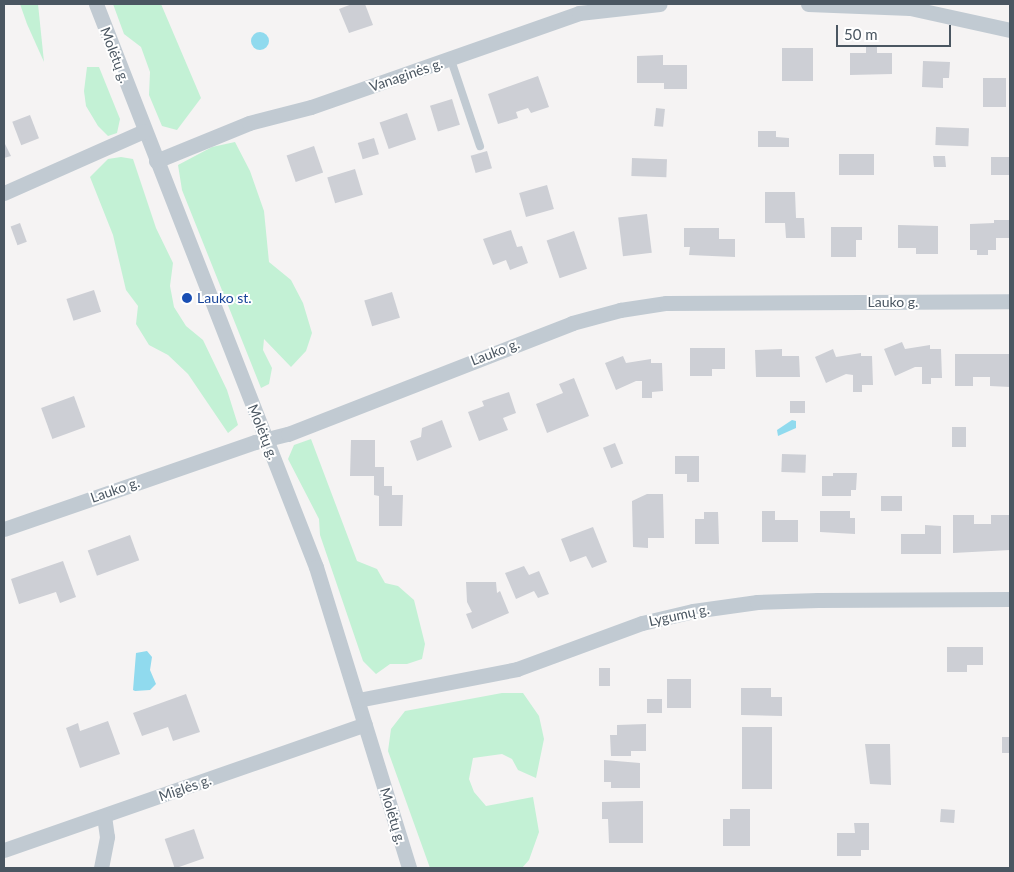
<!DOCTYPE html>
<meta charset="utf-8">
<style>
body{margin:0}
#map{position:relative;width:1014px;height:872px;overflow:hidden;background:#f5f3f3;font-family:Lato,sans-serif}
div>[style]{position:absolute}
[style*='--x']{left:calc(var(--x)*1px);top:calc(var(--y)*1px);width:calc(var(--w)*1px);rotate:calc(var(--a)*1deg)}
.green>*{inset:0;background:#c3f1d5}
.water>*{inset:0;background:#90daee}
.round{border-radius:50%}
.building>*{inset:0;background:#cdcfd5;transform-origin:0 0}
.service>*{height:8px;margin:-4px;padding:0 4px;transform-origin:4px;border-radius:4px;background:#c1cad2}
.minor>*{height:15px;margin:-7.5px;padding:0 7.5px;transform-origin:7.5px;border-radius:7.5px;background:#c1cad2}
.dots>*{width:14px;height:14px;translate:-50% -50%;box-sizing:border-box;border:2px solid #fff;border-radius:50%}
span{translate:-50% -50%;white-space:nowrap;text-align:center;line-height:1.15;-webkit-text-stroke:4px #fff;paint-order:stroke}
.street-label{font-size:14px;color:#4a5661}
.transit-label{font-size:14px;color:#164399}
.left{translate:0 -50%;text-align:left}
.frame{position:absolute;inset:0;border:5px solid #4a5661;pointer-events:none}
.scale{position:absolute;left:836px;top:25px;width:115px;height:22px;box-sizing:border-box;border:2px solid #4a5661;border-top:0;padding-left:6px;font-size:15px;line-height:18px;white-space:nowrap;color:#4a5661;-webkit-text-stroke:4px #fff;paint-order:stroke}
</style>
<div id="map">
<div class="green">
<div style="clip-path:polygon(20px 4px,38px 4px,44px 62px,27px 24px)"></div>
<div style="clip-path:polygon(113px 4px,161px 4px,201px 98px,177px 130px,162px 126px,149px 95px,150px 72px,141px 47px,124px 34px)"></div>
<div style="clip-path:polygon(87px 67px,99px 67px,120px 119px,117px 133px,108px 136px,98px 126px,86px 106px,84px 91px)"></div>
<div style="clip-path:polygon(235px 142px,250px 171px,264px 211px,269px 262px,291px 280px,303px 303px,312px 333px,306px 351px,291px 367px,264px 339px,263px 350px,272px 368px,269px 384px,261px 388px,182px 190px,178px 165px,212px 147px)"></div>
<div style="clip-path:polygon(121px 157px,133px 159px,156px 228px,173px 263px,170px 286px,174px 307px,186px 326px,203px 340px,227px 390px,238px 425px,228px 433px,188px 374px,168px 355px,149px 345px,136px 324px,138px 306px,126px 290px,113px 235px,90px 177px,108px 159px)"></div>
<div style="clip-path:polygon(311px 439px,357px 561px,377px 569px,385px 583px,398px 586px,414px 600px,425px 644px,422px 659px,407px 664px,390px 664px,376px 674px,363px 661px,320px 535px,319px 519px,288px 459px,294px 445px)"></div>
<div style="clip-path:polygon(502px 693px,523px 693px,539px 716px,544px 739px,536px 778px,518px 770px,512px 759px,502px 754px,473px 758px,469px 779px,474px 792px,486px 806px,533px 797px,539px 832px,529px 860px,522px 868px,430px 868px,388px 751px,391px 729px,405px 711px)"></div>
</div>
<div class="water">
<div class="round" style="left:251px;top:32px;width:18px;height:18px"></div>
<div style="clip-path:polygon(792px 420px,796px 421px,796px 428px,778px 436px,777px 430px)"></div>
<div style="clip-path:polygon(147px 651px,152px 657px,150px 670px,156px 684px,150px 690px,135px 691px,133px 690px,136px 653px)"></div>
</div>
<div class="building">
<div style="clip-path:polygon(352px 4px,365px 4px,373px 25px,349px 33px,339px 9px)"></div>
<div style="clip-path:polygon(866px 47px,877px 47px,877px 53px,892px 53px,892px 74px,850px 75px,850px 53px,866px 53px)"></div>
<div style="left:813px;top:48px;width:33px;height:31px;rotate:90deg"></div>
<div style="clip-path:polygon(663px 55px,663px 65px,687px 65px,687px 89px,664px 89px,664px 83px,637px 83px,637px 56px)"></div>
<div style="clip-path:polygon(923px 61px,950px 62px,949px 78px,943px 78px,943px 88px,922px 87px)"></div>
<div style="clip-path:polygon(538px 76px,549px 107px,531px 113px,528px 108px,516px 112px,518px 118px,498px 124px,488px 94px)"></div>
<div style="left:983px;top:78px;width:23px;height:29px"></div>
<div style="left:452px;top:99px;width:27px;height:23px;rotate:73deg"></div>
<div style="left:656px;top:108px;width:9px;height:18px;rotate:6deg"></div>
<div style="left:407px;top:113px;width:28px;height:29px;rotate:71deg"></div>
<div style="left:30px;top:115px;width:25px;height:19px;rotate:69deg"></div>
<div style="left:936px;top:127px;width:33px;height:18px;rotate:2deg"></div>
<div style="clip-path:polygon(758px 131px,776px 131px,776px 137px,789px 138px,789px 147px,758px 147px)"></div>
<div style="left:374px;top:138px;width:17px;height:17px;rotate:73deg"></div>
<div style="clip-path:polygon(4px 142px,11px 156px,4px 158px)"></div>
<div style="left:314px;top:146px;width:28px;height:29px;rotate:71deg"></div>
<div style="left:487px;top:151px;width:18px;height:17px;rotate:74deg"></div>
<div style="left:874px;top:154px;width:21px;height:35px;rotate:90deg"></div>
<div style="clip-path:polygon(933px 156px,945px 156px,946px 167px,934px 167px)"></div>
<div style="left:991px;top:157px;width:19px;height:18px"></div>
<div style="left:632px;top:158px;width:35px;height:18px;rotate:2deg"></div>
<div style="left:355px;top:169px;width:27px;height:29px;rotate:73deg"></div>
<div style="left:547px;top:185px;width:25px;height:29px;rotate:74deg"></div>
<div style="clip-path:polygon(765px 192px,795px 192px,796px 218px,804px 218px,805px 238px,786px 238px,785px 223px,765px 223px)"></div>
<div style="left:647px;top:214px;width:39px;height:29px;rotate:83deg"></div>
<div style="clip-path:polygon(994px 220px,1010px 220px,1010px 238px,996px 238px,996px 250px,988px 250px,988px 255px,977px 255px,977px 250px,970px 250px,970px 224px,994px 223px)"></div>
<div style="left:20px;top:223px;width:20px;height:10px;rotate:70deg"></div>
<div style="clip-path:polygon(898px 225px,938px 226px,938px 254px,916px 254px,916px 248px,898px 248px)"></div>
<div style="clip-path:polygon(831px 227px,862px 227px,862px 240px,856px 240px,856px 257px,831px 257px)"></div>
<div style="clip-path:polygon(684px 228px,719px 228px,719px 239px,735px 239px,735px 257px,689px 255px,690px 247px,684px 247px)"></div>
<div style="clip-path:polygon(511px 230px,517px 247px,522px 246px,528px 263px,510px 270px,506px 260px,493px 265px,483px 239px)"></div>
<div style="left:574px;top:231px;width:40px;height:29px;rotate:71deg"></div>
<div style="left:94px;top:290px;width:23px;height:29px;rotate:72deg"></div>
<div style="left:392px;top:292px;width:27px;height:29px;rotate:73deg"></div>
<div style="clip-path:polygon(902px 342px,905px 349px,930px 345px,930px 349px,941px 349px,942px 378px,931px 378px,931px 384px,922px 384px,922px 367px,915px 367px,895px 376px,884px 349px)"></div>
<div style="clip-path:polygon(690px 348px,725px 348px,725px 369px,712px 369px,712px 376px,690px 376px)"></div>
<div style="clip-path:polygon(782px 349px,782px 356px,799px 356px,800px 377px,756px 377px,755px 350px)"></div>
<div style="clip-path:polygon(833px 349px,836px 357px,861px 353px,861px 356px,872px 356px,873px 385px,862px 385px,862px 392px,853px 392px,853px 375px,846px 374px,826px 383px,815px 357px)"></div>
<div style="clip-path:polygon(955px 354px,1009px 354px,1010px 387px,990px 386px,990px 377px,973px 377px,973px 386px,955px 386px)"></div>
<div style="clip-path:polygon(623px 356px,626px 363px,651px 359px,651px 363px,662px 363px,663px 391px,652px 392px,652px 398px,642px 398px,642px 381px,636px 381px,616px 390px,605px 363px)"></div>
<div style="clip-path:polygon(574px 378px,589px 416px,547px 433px,536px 404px,563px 393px,559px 384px)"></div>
<div style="clip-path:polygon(509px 392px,516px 413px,503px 418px,508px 430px,479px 441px,468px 412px,484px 406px,482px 401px)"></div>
<div style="left:74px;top:396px;width:33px;height:35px;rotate:70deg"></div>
<div style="left:790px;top:401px;width:15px;height:12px"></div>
<div style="clip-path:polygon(442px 420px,452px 447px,417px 461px,410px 441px,421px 437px,422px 428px)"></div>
<div style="left:952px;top:427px;width:14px;height:20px"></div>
<div style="clip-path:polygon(351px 440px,375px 440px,375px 467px,384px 467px,384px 486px,392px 486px,392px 495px,403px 495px,402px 526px,379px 526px,379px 496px,374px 495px,374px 476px,350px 476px)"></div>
<div style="left:615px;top:443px;width:22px;height:13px;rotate:68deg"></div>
<div style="left:782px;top:454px;width:24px;height:18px;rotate:2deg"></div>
<div style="clip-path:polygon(675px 456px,699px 456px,699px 482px,687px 482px,687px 474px,675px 474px)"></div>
<div style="clip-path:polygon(833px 473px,857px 473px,856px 490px,851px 490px,851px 496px,822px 496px,822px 476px,833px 476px)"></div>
<div style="clip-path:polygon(647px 494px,663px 494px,664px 538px,648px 538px,648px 548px,633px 547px,632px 501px)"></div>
<div style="left:881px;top:496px;width:21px;height:15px"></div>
<div style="clip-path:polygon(762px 511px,775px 511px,775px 520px,798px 520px,798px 542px,762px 542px)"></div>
<div style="clip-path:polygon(820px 511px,850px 511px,850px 518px,855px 518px,855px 534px,820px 532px)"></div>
<div style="clip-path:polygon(704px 512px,718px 512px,719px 544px,695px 544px,695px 519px,704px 519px)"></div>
<div style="clip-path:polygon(953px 515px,974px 515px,974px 524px,991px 524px,991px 515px,1010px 515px,1010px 550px,953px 553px)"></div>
<div style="clip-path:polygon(925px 525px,941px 526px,941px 554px,901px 554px,901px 534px,925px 534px)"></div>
<div style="clip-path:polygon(593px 527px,607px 562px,592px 568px,586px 556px,570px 562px,561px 539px)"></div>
<div style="left:130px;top:535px;width:27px;height:45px;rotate:70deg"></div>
<div style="clip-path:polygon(63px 561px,76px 597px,60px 603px,56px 592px,19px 604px,11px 579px)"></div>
<div style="clip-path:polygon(524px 566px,529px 575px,539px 571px,549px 594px,538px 598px,534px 591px,516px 599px,505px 573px)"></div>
<div style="clip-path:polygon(466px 582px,496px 582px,497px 593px,500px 591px,509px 613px,472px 629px,466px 614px,472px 612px,467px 602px)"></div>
<div style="clip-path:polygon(947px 647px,983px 647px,983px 665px,967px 665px,967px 672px,947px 672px)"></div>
<div style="left:599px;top:668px;width:11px;height:18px"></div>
<div style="left:667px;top:679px;width:24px;height:29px"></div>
<div style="clip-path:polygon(741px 688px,771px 688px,771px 697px,782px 697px,782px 716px,741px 715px)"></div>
<div style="clip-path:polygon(186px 694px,200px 732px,173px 741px,168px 727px,142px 736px,133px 713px)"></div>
<div style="left:647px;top:699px;width:15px;height:14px"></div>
<div style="clip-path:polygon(108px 721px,120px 754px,80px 768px,66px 728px,78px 723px,80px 731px)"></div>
<div style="clip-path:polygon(646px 724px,646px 751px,631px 751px,631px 756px,611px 756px,610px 735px,617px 735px,617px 725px)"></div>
<div style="left:742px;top:727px;width:30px;height:62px"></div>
<div style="left:1002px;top:737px;width:8px;height:16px"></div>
<div style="clip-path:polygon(865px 744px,890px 744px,891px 785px,870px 784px)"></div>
<div style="clip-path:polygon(604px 760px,640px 763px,640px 788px,611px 788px,611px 782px,604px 782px)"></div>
<div style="clip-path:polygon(643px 801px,643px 843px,609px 843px,608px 819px,602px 819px,602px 802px)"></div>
<div style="clip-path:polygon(730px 809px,750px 809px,750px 846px,723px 846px,723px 819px,730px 819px)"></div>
<div style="left:941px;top:809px;width:14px;height:13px;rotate:4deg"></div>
<div style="clip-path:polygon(854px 823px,869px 823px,869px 850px,861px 850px,861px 856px,837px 856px,837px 833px,855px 833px)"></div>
<div style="left:194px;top:829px;width:31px;height:31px;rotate:71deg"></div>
</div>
<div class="service">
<div style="--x:451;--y:60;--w:91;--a:71.4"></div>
</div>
<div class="minor">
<div style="--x:96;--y:4;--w:604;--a:68.66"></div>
<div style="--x:316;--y:567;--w:315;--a:72.8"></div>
<div style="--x:808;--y:4;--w:102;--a:2.2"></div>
<div style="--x:910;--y:8;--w:102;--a:12.4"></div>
<div style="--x:156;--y:161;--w:100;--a:-22.2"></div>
<div style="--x:249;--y:123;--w:64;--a:-14.5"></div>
<div style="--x:311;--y:107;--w:284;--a:-19.3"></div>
<div style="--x:579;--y:13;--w:81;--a:-6.3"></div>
<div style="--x:4;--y:193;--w:153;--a:-23.9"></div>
<div style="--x:4;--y:529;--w:266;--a:-19.1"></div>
<div style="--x:255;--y:442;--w:34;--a:-14"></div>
<div style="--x:288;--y:434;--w:305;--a:-21.3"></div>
<div style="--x:572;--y:323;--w:50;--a:-15.2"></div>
<div style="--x:620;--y:310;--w:47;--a:-8.7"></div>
<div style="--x:666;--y:303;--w:344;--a:-0.3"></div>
<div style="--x:358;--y:700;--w:162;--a:-11"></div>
<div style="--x:517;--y:669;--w:133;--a:-20.2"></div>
<div style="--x:642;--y:623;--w:52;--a:-13.2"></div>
<div style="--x:693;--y:611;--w:65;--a:-8"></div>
<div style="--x:757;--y:602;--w:61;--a:-1.9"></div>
<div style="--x:818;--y:600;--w:192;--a:-0.3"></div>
<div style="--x:4;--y:850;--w:382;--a:-19.2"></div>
<div style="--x:101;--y:868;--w:32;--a:-79"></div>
<div style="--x:107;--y:837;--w:21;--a:-98"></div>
</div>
<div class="dots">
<div style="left:187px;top:298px;background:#1a4fb4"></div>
</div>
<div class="street-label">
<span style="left:115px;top:55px;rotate:69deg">Molėtų g.</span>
<span style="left:406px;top:75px;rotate:-19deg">Vanaginės g.</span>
<span style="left:893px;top:302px">Lauko g.</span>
<span style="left:495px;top:352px;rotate:-21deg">Lauko g.</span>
<span style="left:263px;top:432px;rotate:68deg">Molėtų g.</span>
<span style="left:115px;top:490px;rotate:-19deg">Lauko g.</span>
<span style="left:679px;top:615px;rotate:-12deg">Lygumų g.</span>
<span style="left:185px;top:788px;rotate:-19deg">Miglės g.</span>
<span style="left:393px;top:816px;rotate:73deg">Molėtų g.</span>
</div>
<div class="transit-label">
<span class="left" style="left:197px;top:298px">Lauko st.</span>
</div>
<div class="frame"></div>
<div class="scale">50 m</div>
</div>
